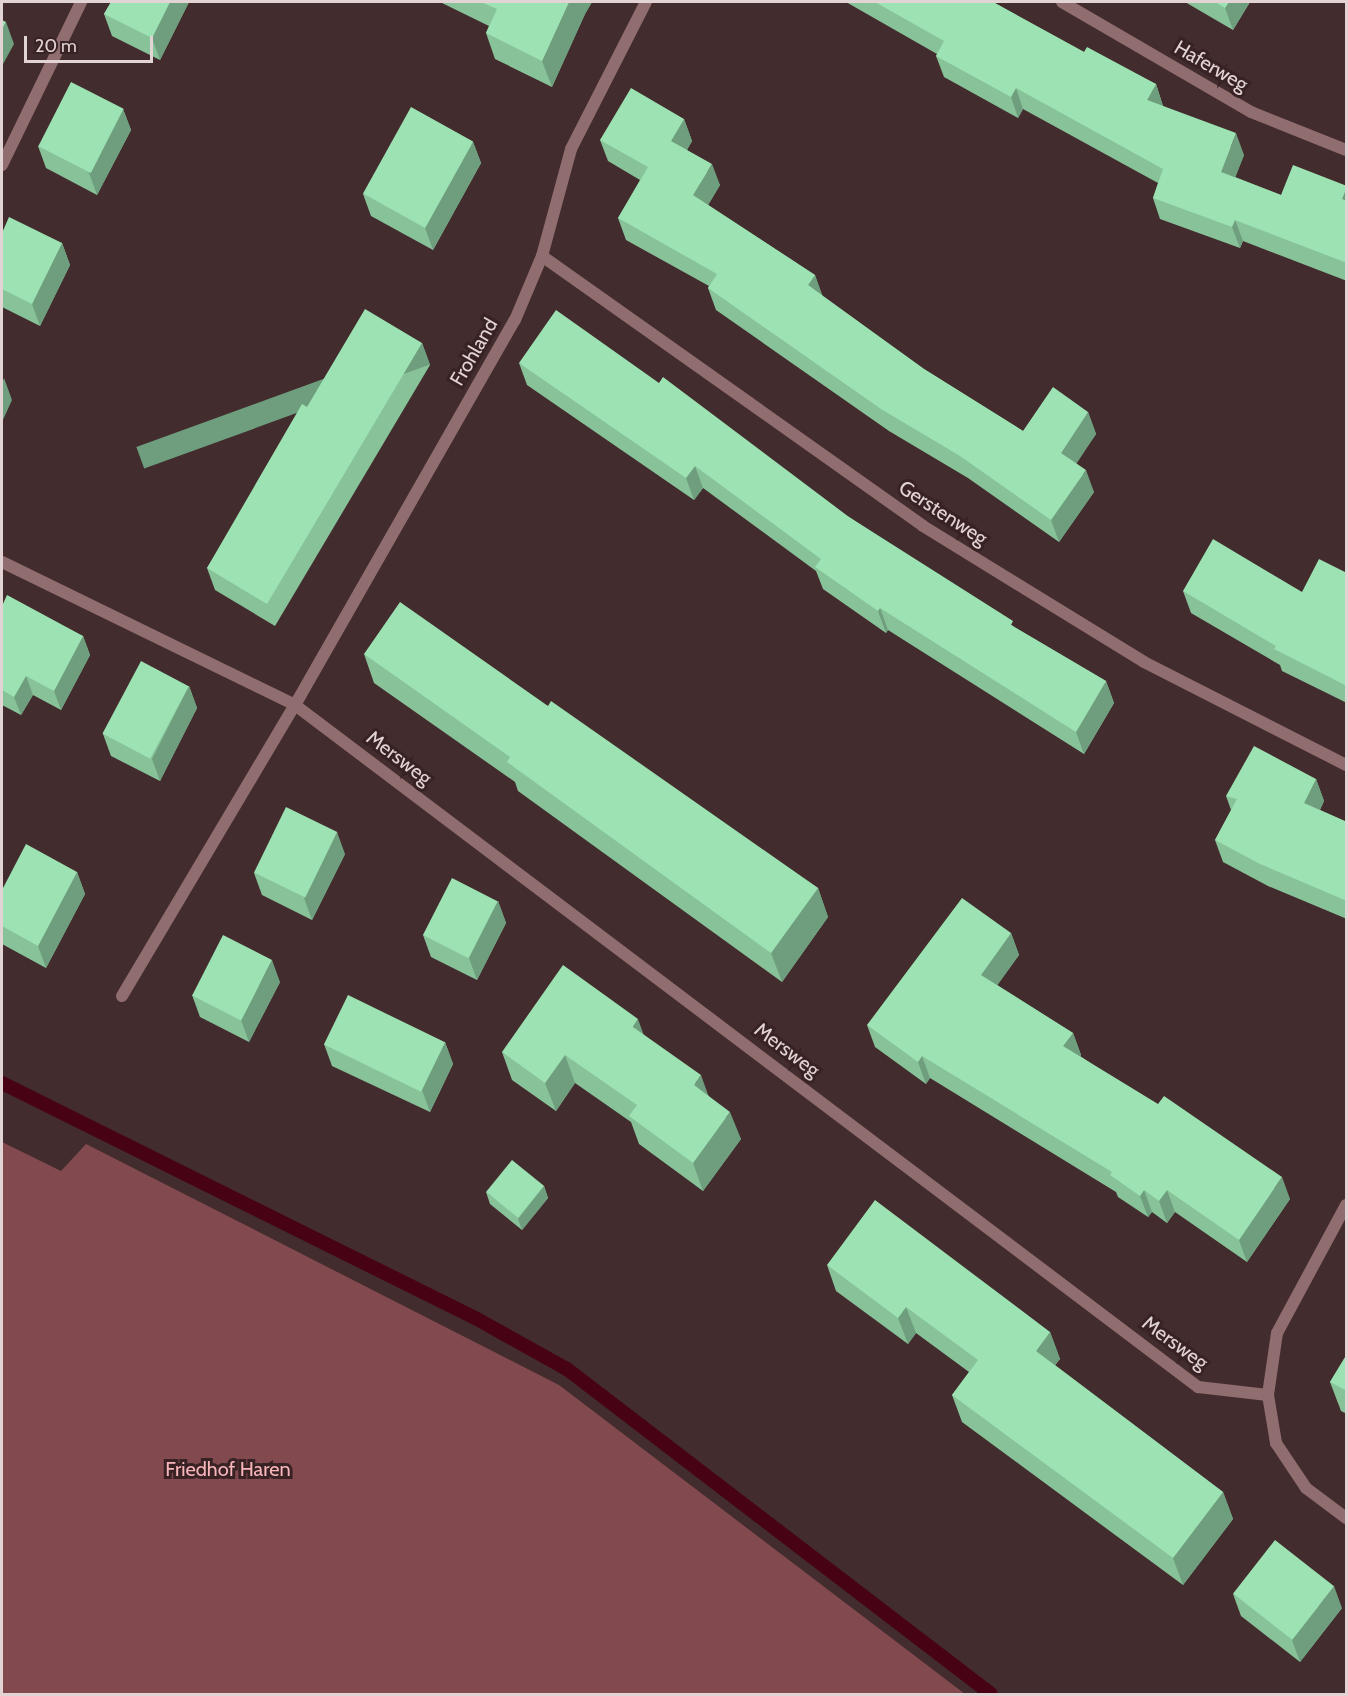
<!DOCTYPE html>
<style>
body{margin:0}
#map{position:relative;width:1348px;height:1696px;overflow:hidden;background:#432c2e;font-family:Cabin,sans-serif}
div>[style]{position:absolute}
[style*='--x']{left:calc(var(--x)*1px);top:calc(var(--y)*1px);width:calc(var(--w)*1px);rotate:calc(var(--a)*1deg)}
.green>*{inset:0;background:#82494e}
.stream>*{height:14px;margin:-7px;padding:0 7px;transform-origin:7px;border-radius:7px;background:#470313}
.street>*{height:12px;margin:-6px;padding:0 6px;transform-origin:6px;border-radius:6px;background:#906d6f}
.wall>*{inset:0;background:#87c299}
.shaded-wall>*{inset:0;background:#6e9e7d;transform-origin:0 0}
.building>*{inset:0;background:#9de2b2;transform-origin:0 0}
span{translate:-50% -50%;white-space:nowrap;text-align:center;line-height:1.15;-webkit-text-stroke:6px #382224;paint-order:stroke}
.street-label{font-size:20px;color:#e2d3d4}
.park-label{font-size:20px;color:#f8b6ba}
.frame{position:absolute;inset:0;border:3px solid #e2d3d4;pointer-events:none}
.scale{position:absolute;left:24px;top:36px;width:129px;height:27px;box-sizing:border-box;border:3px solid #e2d3d4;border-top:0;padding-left:8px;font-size:18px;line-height:21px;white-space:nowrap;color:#e2d3d4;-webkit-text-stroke:4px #382224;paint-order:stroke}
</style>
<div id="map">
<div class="green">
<div style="clip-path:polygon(2px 1142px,61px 1171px,86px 1144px,559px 1385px,965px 1694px,2px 1694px)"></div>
</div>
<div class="stream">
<div style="--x:2;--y:1083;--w:530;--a:26.42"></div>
<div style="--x:477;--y:1319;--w:103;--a:29.1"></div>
<div style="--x:567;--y:1369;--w:534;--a:37.47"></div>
</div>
<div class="street">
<div style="--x:1062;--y:2;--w:219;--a:30.2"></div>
<div style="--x:1251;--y:112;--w:102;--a:21.8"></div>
<div style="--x:2;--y:165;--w:181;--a:-64.1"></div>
<div style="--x:542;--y:256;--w:467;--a:35.3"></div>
<div style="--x:923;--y:526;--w:259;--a:31.6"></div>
<div style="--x:1144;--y:662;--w:227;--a:27"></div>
<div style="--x:2;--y:562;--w:326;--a:26"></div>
<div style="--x:295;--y:705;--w:1132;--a:37.06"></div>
<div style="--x:1198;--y:1387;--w:70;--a:6.5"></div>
<div style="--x:122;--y:996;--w:339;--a:-59.3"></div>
<div style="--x:295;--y:705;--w:443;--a:-60.3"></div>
<div style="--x:515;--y:320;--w:69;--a:-67.1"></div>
<div style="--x:542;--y:256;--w:111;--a:-74.8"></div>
<div style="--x:571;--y:149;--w:165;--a:-63"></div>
<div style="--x:1346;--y:1205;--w:145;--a:118.3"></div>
<div style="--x:1277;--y:1333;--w:63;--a:98.3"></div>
<div style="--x:1268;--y:1395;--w:49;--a:80.5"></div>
<div style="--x:1276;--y:1443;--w:54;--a:56.3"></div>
<div style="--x:1306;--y:1488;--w:50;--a:36.9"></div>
</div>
<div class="wall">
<div style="clip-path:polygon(111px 2px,189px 2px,160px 60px,112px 36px,104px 14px)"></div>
<div style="clip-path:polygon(441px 2px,592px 2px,585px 14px,552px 87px,495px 59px,486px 33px,489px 26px,442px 3px)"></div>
<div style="clip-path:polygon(846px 2px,993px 2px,1084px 52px,1156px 84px,1163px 106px,1244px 155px,1235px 177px,1281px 195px,1347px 186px,1347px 281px,1243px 241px,1240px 248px,1160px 219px,1153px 198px,1158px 183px,1023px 109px,1018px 118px,944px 77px,936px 56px,937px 54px)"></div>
<div style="clip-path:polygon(1185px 2px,1250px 2px,1233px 30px)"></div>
<div style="clip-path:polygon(123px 109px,131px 130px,97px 195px,46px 168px,38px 146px)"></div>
<div style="clip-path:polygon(684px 119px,692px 141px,687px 150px,720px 185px,708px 205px,815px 275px,822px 296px,924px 369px,1023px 431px,1088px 412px,1096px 434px,1076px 463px,1094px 492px,1059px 542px,968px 478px,889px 431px,716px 310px,708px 288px,709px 286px,626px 240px,618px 218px,640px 180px,608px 161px,600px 140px)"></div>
<div style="clip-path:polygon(473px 142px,481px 163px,433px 250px,371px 216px,363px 194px)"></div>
<div style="clip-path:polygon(2px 233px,62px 243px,70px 265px,40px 326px,2px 307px)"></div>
<div style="clip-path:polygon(422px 343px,430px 365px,275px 626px,215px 590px,207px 568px,307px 407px)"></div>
<div style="clip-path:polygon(519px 363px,849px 517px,1016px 628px,1106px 681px,1114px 703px,1084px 754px,888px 630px,886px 633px,823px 589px,816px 571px,703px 488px,694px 500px,527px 385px)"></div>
<div style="clip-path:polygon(1347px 573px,1347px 703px,1282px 671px,1280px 665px,1191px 613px,1183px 591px,1302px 592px)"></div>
<div style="clip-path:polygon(2px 606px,83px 636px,90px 655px,61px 710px,33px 695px,21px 715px,2px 705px)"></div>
<div style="clip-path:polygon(364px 654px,548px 706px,818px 888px,828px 917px,782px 982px,518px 791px,515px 782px,374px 683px)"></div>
<div style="clip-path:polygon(189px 686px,197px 708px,160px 781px,111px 756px,103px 734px)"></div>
<div style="clip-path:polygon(1316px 779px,1324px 801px,1320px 810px,1347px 822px,1347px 919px,1268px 886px,1223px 862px,1215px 840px,1231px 810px,1226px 796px)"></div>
<div style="clip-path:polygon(345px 854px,312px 920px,262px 895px,254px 873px)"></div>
<div style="clip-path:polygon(77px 872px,85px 894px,46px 968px,2px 944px,2px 890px)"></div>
<div style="clip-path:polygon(498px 901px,506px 923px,477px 980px,431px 957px,423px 935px)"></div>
<div style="clip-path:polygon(1011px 933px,1019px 955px,997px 985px,1073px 1033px,1081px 1055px,1080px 1056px,1290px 1199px,1247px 1262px,1175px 1212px,1167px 1223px,1152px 1212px,1148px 1217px,1118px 1197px,1116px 1192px,930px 1078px,926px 1084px,875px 1047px,867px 1025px)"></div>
<div style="clip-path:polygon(280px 982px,249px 1042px,200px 1017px,192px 995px)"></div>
<div style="clip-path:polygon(644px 1035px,708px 1095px,741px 1139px,703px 1191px,639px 1144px,631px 1122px,575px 1083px,556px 1111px,512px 1080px,502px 1052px)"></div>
<div style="clip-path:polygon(445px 1042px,453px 1064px,430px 1112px,332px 1066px,324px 1044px)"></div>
<div style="clip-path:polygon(544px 1186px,548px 1198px,522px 1230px,490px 1204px,486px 1192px)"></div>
<div style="clip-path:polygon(827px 1265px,1050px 1332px,1060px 1359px,1055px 1365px,1223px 1492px,1233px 1519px,1183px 1585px,962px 1422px,952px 1395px,969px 1372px,916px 1333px,908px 1344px,836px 1291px)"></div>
<div style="clip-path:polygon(1347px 1354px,1347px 1414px,1341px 1411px,1330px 1382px)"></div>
<div style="clip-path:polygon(1233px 1594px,1342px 1608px,1300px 1662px,1241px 1616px)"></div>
</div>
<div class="shaded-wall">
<div style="clip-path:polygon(170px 2px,189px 2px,160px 60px,152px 38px)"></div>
<div style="clip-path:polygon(569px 2px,592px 2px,585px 14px,552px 87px,542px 61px)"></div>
<div style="clip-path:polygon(1229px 2px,1250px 2px,1233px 30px,1225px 8px)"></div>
<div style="clip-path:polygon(6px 22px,14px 44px,2px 66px,2px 30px)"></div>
<div style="clip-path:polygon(1156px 84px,1163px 106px,1147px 100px)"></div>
<div style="clip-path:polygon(1016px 88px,1023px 109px,1018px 118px,1011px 97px)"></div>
<div style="clip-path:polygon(123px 109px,131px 130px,97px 195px,89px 173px)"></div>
<div style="clip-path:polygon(684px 119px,692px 141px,679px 163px,671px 141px)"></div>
<div style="clip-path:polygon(1236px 133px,1244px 155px,1229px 194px,1221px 172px)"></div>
<div style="clip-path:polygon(473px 142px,481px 163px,433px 250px,425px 228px)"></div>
<div style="clip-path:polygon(712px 164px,720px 185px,701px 217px,693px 195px)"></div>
<div style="clip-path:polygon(1347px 187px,1347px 212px,1342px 199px)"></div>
<div style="clip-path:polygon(1235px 220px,1243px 241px,1240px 248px,1232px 227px)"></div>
<div style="clip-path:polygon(62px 243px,70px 265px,40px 326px,32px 304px)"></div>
<div style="clip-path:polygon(815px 275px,823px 297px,808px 285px)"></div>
<div style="left:422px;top:343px;width:23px;height:304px;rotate:70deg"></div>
<div style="clip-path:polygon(4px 378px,12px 400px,2px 422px,2px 384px)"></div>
<div style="clip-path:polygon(1088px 412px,1096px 434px,1069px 475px,1061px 453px)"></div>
<div style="clip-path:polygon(695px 466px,703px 488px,694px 500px,686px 478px)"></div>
<div style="clip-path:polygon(1086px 470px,1094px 492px,1059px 542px,1051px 520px)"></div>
<div style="clip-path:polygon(880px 608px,888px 630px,886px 633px,878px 611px)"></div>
<div style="clip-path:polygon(83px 636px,90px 655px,61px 710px,54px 691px)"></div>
<div style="clip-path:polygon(26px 676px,33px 695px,21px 715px,14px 697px)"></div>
<div style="clip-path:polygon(1106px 681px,1114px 703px,1084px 754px,1076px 732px)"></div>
<div style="clip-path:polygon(189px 686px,197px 708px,160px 781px,152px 759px)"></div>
<div style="clip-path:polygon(1316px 779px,1324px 801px,1312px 825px,1304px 803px)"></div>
<div style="clip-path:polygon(337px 832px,345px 854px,312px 920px,304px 898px)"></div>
<div style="clip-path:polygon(77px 872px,85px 894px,46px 968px,38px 946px)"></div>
<div style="clip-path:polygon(818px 888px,828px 917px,782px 982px,771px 953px)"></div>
<div style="clip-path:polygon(498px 901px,506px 923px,477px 980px,469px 958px)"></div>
<div style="clip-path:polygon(1011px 933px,1019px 955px,989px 997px,981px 975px)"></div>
<div style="clip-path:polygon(272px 960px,280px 982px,249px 1042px,241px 1020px)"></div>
<div style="clip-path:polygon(638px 1019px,648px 1047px,633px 1027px)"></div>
<div style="clip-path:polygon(1073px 1033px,1081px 1055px,1071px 1068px,1063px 1046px)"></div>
<div style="clip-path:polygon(445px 1042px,453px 1064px,430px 1112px,422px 1090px)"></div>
<div style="clip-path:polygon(565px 1055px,575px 1083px,556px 1111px,545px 1083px)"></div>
<div style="clip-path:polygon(922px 1056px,930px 1078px,926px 1084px,918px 1062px)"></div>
<div style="clip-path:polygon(701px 1075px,711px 1103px,694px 1085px)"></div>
<div style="clip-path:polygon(730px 1112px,741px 1139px,703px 1191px,693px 1163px)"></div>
<div style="clip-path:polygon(1282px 1177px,1290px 1199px,1247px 1262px,1239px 1240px)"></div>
<div style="clip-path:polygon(544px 1186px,548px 1198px,522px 1230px,518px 1219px)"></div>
<div style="clip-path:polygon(1144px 1190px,1152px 1212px,1148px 1217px,1140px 1196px)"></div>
<div style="clip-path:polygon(1167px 1190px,1175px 1212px,1167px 1223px,1159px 1201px)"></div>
<div style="clip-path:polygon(906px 1307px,916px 1333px,908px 1344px,898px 1318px)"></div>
<div style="clip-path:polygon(1050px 1332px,1060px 1359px,1046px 1377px,1036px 1351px)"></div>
<div style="clip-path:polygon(1223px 1492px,1233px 1519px,1183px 1585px,1173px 1558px)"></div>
<div style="clip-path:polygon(1334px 1586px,1342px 1608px,1300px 1662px,1292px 1640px)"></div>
</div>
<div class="building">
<div style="clip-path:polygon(111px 2px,170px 2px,152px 38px,104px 14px)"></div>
<div style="clip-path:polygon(481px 2px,569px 2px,542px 61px,486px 33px,497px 9px)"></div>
<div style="clip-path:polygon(875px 2px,993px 2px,1084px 52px,1087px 47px,1156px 84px,1147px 100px,1236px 133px,1221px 172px,1281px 195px,1293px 165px,1347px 186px,1342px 199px,1347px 201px,1347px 263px,1235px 220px,1232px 227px,1153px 198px,1163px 169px,1016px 88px,1011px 97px,936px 56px,944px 41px)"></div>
<div style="clip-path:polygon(1215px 2px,1229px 2px,1225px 8px)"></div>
<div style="clip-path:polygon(2px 20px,6px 22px,2px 30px)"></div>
<div style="left:71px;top:82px;width:59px;height:72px;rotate:27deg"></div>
<div style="clip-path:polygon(631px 88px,684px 119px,671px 141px,712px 164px,693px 195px,815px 275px,808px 285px,924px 369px,1023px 431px,1053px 387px,1088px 412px,1061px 453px,1086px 470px,1051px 520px,960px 456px,881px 409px,708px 288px,717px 274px,618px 218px,648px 167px,600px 140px)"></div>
<div style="left:411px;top:107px;width:71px;height:99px;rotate:29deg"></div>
<div style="clip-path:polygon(9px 217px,62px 243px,32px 304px,2px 289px,2px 233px)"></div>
<div style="clip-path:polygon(365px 309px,422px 343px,267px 604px,207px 568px,302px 404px,307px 407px)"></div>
<div style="clip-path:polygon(556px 310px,659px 383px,663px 377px,849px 517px,1013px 621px,1011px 625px,1106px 681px,1076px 732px,880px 608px,878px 611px,815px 567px,821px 559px,695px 466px,686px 478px,519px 363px)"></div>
<div style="clip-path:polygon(1213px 539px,1302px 592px,1319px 559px,1347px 573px,1347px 682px,1345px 685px,1274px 649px,1276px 646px,1183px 591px)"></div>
<div style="clip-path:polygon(7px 595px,83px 636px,54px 691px,26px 676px,14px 697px,2px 690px,2px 606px)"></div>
<div style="clip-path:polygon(400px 602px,548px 706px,551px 701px,818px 888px,771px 953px,507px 762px,510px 757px,364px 654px)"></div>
<div style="left:141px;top:661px;width:54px;height:82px;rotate:28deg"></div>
<div style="clip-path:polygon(1254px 746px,1316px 779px,1304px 803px,1347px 822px,1347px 901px,1260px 864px,1215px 840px,1237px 799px,1226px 796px)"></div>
<div style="left:286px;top:807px;width:57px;height:73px;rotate:26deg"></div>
<div style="clip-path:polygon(26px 844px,77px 872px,38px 946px,2px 926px,2px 890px)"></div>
<div style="left:452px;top:878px;width:51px;height:64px;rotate:27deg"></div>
<div style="clip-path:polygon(962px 898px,1011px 933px,981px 975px,1073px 1033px,1063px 1046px,1158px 1104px,1164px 1096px,1282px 1177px,1239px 1240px,1167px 1190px,1159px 1201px,1144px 1190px,1140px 1196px,1110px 1175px,1112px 1172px,922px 1056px,918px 1062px,867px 1025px)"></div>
<div style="left:223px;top:935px;width:55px;height:68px;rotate:27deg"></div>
<div style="clip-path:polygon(563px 965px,638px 1019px,633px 1027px,701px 1075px,694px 1085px,730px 1112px,693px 1163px,629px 1116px,637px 1105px,565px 1055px,545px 1083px,502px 1052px)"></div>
<div style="left:348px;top:995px;width:108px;height:55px;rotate:26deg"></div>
<div style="left:512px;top:1160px;width:41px;height:41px;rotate:39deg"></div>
<div style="clip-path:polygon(875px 1200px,1050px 1332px,1036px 1351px,1223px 1492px,1173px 1558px,952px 1395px,978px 1360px,906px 1307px,898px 1318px,827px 1265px)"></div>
<div style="clip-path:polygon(1347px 1354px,1347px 1391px,1330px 1382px)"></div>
<div style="left:1275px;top:1540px;width:75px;height:68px;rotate:38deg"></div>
</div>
<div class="street-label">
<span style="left:1211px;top:66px;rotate:30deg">Haferweg</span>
<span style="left:474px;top:352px;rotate:-60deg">Frohland</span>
<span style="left:943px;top:513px;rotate:33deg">Gerstenweg</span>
<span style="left:399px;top:758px;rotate:37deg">Mersweg</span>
<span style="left:787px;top:1050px;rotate:37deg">Mersweg</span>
<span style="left:1175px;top:1343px;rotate:36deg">Mersweg</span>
</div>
<div class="park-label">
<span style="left:228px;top:1469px">Friedhof Haren</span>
</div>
<div class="frame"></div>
<div class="scale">20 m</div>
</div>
